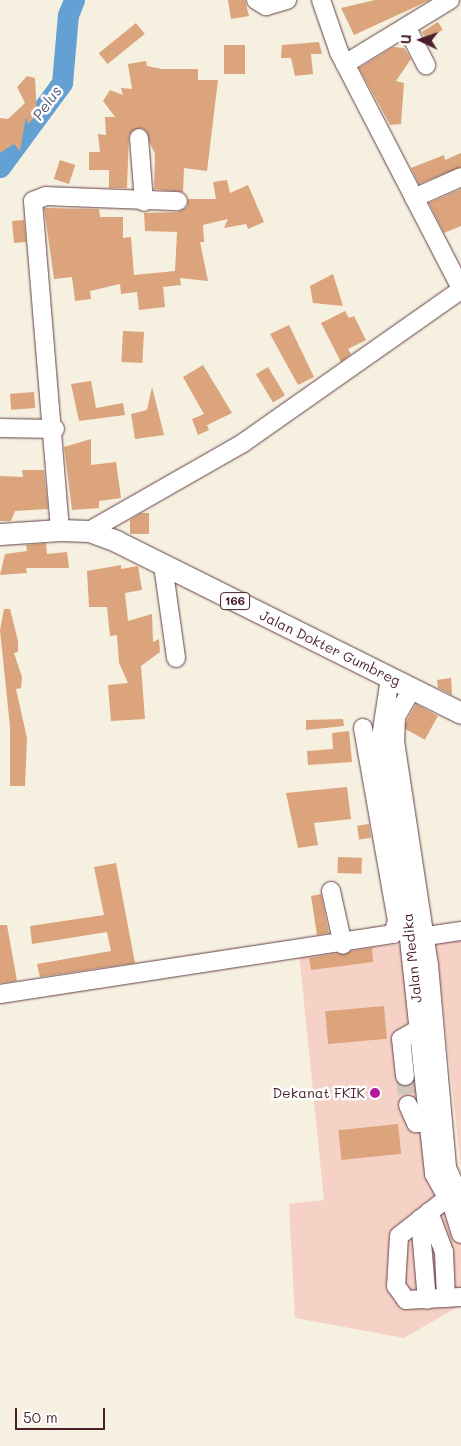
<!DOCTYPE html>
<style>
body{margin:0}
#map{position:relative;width:461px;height:1446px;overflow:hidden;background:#f5f0df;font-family:Mali,sans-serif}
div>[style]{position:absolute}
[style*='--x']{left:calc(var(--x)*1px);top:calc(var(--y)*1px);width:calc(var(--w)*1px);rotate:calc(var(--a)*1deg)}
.built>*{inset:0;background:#f6d1c5}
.river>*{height:21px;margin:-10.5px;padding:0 10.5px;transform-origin:10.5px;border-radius:10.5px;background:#63a0d4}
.building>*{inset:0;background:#dba47c;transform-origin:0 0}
.minor-tunnel>*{height:18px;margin-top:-9px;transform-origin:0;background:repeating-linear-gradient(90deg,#d3c6bb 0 18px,transparent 0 27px)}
.roads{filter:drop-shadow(0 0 1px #643e46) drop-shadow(0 0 1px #643e46)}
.minor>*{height:18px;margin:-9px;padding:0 9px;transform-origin:9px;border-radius:9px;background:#fff}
.major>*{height:21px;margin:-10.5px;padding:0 10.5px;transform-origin:10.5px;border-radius:10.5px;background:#fff}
.dots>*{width:14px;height:14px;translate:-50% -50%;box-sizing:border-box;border:2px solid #fff;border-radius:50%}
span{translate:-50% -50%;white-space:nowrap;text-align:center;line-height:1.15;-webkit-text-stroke:5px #fff;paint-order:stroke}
.shield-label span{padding:1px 4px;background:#fff;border:1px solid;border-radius:4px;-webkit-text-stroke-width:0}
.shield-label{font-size:12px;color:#4a1f2b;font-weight:700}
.street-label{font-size:14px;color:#4a1f2b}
.poi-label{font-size:14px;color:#4a1f2b}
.right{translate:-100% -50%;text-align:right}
.water-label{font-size:15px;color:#555977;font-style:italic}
.north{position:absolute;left:396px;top:15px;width:50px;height:50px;-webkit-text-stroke:4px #fff;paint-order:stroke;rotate:273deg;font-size:14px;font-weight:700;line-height:20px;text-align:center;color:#4a1f2b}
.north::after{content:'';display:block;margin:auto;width:18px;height:22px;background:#4a1f2b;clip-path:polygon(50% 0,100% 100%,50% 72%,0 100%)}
.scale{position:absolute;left:15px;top:1408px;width:90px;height:22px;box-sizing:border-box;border:2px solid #4a1f2b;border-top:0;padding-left:6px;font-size:15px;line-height:18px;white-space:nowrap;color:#4a1f2b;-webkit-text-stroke:4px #fff;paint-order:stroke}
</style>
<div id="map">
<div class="built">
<div style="clip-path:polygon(461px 940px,461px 1168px,436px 943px)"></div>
<div style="clip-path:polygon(405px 944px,453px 1167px,461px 1177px,461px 1305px,404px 1338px,295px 1318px,289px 1204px,324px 1200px,299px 953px)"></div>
</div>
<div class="river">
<div style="--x:0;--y:167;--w:104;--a:-53.6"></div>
<div style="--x:62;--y:83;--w:68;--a:-85"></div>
<div style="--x:68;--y:15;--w:16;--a:-68"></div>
</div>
<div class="building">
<div style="clip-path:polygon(228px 0,245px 0,249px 16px,231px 19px)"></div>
<div style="clip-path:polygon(375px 0,430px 0,354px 35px,341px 8px)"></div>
<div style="left:438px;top:22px;width:9px;height:19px;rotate:58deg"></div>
<div style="left:136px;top:23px;width:14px;height:48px;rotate:51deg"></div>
<div style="clip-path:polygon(319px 42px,322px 54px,311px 54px,313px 74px,295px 76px,291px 58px,281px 58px,282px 45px)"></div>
<div style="left:224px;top:45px;width:21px;height:29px"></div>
<div style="clip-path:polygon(393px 47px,404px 48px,411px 59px,396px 81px,404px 83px,401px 124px,390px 125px,359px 68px)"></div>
<div style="clip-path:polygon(146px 61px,147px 66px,162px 69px,198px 69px,198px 80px,218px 80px,207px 171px,184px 168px,183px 192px,154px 189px,155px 154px,143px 128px,129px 134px,127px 188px,109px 188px,109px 170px,89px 170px,89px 152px,100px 152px,98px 134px,106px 135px,105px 117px,115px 117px,103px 101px,110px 90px,123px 95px,121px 88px,132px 89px,128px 64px)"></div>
<div style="clip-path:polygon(27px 76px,35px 78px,37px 115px,28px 124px,26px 117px,20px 151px,14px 144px,0 153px,0 118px,8px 119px,25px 103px,17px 87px)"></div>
<div style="clip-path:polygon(461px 153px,461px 167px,419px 184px,411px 168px,444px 155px,445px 160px)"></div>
<div style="left:60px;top:160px;width:16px;height:20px;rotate:18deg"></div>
<div style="clip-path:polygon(227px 180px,230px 193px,248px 185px,264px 222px,248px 229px,246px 224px,224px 228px,228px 219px,203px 225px,204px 242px,200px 242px,208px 281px,180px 278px,181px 285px,163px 287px,165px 307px,139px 310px,137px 292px,121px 294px,120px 284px,90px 291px,91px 299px,75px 301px,72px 277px,54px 279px,44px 208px,99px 209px,100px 217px,123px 217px,123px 238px,131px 237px,134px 275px,175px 271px,177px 232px,145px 231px,144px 213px,178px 212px,187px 207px,188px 199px,216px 199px,213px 182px)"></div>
<div style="clip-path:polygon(461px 189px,461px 226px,444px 233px,429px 203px)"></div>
<div style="left:24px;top:220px;width:22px;height:12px;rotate:85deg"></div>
<div style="clip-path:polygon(333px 274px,343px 306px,313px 303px,310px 286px)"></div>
<div style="clip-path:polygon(345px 311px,349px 318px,354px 316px,366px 340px,348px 349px,351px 354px,341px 362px,321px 323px)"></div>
<div style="clip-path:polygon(289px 325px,314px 377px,298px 385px,270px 334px)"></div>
<div style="left:123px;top:331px;width:21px;height:31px;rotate:3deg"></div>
<div style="clip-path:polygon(203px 365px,232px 413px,207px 425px,209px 430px,198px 435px,192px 419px,204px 414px,183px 377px)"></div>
<div style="left:268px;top:367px;width:33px;height:14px;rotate:59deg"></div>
<div style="clip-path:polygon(91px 381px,96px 408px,123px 403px,125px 415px,79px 421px,71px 384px)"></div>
<div style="clip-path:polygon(152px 387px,164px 435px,135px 439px,131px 414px,147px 410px)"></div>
<div style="left:34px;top:392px;width:16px;height:24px;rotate:86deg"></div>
<div style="clip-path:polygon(91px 439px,91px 465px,116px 462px,121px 498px,99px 501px,99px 508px,72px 510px,64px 447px)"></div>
<div style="clip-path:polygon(22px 470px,44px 470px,48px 509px,15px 511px,11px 521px,0 521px,0 476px,23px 477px)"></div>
<div style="clip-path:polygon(141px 513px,149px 513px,149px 534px,130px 534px,130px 520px)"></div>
<div style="clip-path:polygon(46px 543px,47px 554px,67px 552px,69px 568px,26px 568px,27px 573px,0 575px,5px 554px,27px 551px,26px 545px)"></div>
<div style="clip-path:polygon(121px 565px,121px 569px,138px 566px,142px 590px,125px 593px,128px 621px,152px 614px,153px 642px,159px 639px,160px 652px,141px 666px,145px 719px,111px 721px,108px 685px,128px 683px,119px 663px,117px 635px,110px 636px,107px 607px,89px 607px,87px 571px)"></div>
<div style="clip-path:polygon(4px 609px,10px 609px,18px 641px,18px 652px,14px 653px,22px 677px,21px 688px,16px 689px,27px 738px,25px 786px,10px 786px,10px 727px,0 630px)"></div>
<div style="clip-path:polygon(451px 678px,452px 695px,438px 688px,437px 680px)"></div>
<div style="left:416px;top:704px;width:25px;height:27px;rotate:29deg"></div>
<div style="clip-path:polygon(343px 719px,344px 726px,306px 730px,306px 720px)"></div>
<div style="clip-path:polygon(349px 731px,352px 762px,308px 765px,307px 751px,333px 749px,332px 733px)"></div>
<div style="clip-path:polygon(347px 787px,351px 819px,314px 823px,318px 845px,298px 848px,286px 793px)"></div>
<div style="left:369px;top:824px;width:14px;height:12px;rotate:82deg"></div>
<div style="left:338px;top:857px;width:24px;height:16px;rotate:2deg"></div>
<div style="clip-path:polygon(116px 863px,135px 963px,40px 977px,37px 964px,111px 951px,107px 932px,32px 944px,30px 926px,104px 915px,94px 867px)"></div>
<div style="clip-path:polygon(321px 894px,329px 933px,317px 935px,311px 896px)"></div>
<div style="clip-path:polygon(0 925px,7px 925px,17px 981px,0 983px)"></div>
<div style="clip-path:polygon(372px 948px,373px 962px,311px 970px,309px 958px)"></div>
<div style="left:384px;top:1006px;width:33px;height:59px;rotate:85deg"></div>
<div style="left:398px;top:1124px;width:30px;height:60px;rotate:84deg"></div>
</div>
<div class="minor-tunnel">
<div style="--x:405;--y:1076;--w:29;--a:84"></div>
</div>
<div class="roads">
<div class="minor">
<div style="--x:256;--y:0;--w:12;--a:31"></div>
<div style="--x:266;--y:6;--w:22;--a:-16"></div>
<div style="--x:321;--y:0;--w:55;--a:70.9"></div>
<div style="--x:339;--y:52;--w:266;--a:62.7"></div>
<div style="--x:407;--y:28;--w:42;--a:62.8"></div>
<div style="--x:345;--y:64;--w:123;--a:-31.4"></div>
<div style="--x:139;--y:138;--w:64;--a:85.5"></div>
<div style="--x:414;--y:198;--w:51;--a:-24.1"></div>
<div style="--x:0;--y:428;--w:55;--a:1"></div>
<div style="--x:60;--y:530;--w:330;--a:-94.7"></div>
<div style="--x:33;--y:201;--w:14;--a:-21"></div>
<div style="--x:46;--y:196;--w:132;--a:2.2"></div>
<div style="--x:89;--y:531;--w:177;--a:-29.7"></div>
<div style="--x:243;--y:443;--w:266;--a:-35.1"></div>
<div style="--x:163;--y:565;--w:94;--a:82"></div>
<div style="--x:390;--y:678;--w:66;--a:98.7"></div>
<div style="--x:380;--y:743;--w:86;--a:78.6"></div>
<div style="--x:397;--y:827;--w:349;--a:83.9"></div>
<div style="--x:434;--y:1174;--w:39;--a:61"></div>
<div style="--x:453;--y:1208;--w:27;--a:73"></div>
<div style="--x:412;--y:689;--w:32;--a:120"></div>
<div style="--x:396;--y:717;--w:24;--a:92"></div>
<div style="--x:395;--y:741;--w:227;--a:81.4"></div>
<div style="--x:429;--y:965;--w:204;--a:84.9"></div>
<div style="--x:447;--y:1168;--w:32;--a:66"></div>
<div style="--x:331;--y:891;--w:55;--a:77.5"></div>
<div style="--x:413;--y:938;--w:49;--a:-8.3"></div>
<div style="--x:0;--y:994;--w:398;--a:-8.7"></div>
<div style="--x:393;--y:934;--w:14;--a:-73"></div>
<div style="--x:397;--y:921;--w:196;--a:-100"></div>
<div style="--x:405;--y:1076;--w:37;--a:-96"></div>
<div style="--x:401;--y:1039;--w:22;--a:-30"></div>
<div style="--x:408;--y:1105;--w:20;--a:66"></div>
<div style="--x:416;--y:1123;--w:13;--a:0"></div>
<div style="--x:455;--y:1192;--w:71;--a:141.8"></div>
<div style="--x:399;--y:1236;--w:50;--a:93.4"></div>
<div style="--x:396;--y:1286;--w:17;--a:54"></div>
<div style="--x:406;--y:1300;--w:55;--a:-3.1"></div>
<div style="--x:429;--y:1212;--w:43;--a:69.4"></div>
<div style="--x:444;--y:1252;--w:46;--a:87.5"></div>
<div style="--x:420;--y:1219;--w:81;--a:85.1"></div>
</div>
<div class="major">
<div style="--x:0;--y:534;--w:60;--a:-3.8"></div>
<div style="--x:60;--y:530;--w:29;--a:2"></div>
<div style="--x:89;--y:531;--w:29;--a:20"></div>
<div style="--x:116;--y:541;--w:385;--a:26.5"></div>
</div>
</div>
<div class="dots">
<div style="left:375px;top:1093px;background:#b5179e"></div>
</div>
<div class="shield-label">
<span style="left:235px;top:601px">166</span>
</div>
<div class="street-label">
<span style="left:330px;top:648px;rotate:26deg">Jalan Dokter Gumbreg</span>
<span style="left:412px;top:958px;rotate:-96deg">Jalan Medika</span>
</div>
<div class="poi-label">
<span class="right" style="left:365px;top:1093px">Dekanat FKIK</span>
</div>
<div class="water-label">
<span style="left:47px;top:103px;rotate:-54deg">Pelus</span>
</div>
<div class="north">U</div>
<div class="scale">50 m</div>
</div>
